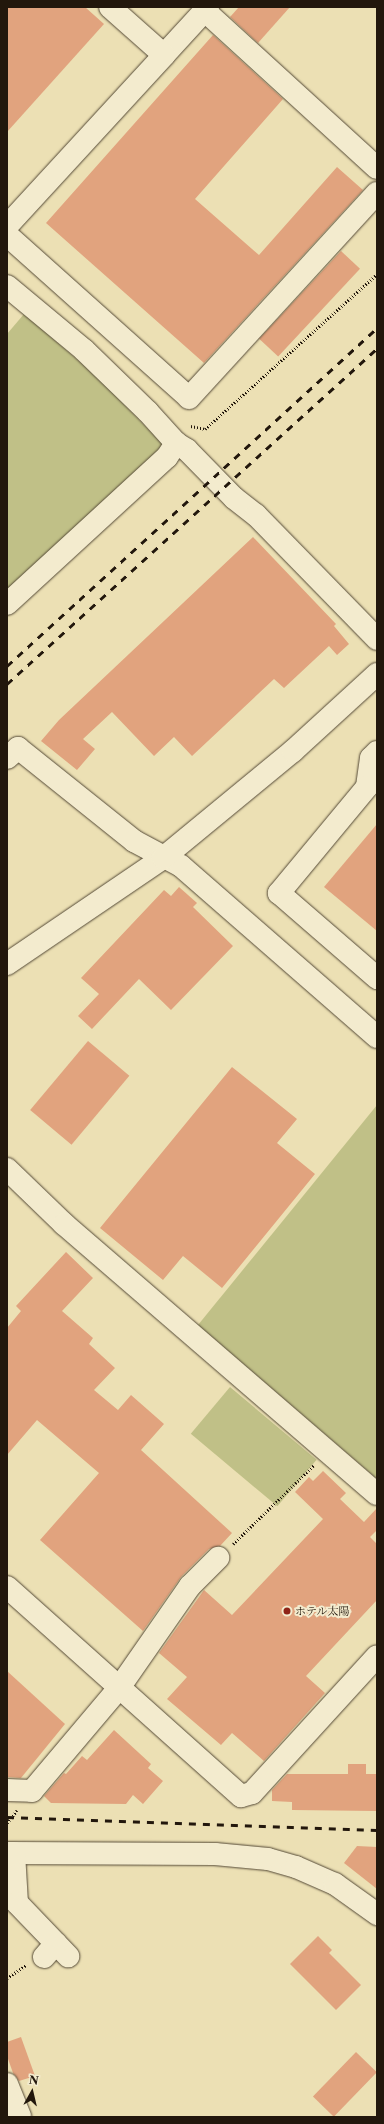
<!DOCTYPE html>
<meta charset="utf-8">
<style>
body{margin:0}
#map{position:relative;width:384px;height:2124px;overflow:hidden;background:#ece0b4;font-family:"Libre Caslon Text","Noto Serif JP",serif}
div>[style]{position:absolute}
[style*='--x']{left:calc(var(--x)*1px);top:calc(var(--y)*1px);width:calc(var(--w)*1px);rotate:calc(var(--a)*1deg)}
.green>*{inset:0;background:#c0c087;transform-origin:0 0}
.building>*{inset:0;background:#e1a37e;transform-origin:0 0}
.path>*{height:2.5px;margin-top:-1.25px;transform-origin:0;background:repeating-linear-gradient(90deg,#22170c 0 1px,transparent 0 3px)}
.roads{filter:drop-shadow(0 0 1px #544936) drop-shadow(0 0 1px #544936)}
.minor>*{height:22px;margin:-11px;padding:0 11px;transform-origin:11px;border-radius:11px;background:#f3ebce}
.rail>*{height:3px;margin-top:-1.5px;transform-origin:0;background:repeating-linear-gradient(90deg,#22170c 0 7px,transparent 0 14px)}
.dots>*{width:11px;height:11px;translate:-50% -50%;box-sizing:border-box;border:2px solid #f3ebce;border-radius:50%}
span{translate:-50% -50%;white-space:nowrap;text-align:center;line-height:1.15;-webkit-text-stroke:4px #f3ebce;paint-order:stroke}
.poi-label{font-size:11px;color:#22170c}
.left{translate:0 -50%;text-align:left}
.frame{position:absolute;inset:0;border:8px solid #22170c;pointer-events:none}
.north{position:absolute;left:12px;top:2072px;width:40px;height:40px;-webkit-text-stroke:3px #f3ebce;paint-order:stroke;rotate:8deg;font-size:11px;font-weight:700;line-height:16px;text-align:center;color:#22170c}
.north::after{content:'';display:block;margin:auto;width:14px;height:18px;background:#22170c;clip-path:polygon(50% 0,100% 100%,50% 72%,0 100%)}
</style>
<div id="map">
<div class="green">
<div style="clip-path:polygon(24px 314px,92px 372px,162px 443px,161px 452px,7px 592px,7px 334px)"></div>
<div style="clip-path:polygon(377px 1105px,377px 1479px,198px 1325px)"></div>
<div style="left:230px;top:1387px;width:113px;height:61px;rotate:40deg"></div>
</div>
<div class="building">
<div style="clip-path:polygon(7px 7px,85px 7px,104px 24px,7px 132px)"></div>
<div style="clip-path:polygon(239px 7px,290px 7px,258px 43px,230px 17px)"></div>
<div style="clip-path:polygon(213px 35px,283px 99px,195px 199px,259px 255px,337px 167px,363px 190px,204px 363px,46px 223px)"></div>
<div style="left:341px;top:251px;width:26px;height:120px;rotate:43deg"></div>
<div style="clip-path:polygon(253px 537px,336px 624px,334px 626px,349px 644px,337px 655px,329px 646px,284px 688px,274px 679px,192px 756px,174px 737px,154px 756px,112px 712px,83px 739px,95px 749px,77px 770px,41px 741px,59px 720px)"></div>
<div style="clip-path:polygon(377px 824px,377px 931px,324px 887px)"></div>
<div style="clip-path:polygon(179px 887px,197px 903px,193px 907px,233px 946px,171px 1010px,139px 979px,92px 1029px,78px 1016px,99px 994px,81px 978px,164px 890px,171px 896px)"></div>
<div style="left:88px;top:1041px;width:54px;height:90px;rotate:40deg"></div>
<div style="clip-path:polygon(232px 1067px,297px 1119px,277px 1143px,315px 1174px,222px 1288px,183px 1256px,163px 1280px,100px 1228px)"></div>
<div style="clip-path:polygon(66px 1252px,93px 1278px,62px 1311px,93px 1338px,89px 1344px,115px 1368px,94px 1390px,118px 1410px,131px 1395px,164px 1424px,141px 1450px,232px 1533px,220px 1546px,209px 1549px,181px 1577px,143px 1631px,40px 1540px,99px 1473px,37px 1420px,7px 1455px,7px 1328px,21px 1311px,16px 1306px)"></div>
<div style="clip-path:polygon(323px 1471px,346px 1493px,340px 1499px,364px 1522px,377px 1508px,377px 1530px,370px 1537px,377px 1544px,377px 1600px,306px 1676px,325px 1693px,264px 1761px,232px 1733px,221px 1745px,167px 1699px,187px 1677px,159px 1653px,204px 1590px,232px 1615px,323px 1519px,295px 1492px,309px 1477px,313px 1481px)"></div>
<div style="clip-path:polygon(7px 1671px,65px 1724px,21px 1778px,7px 1777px)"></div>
<div style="clip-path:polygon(114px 1730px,151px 1764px,148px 1768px,163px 1781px,143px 1804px,133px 1795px,126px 1804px,51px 1803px,44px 1796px,64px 1773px,66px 1774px,82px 1756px,87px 1760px)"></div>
<div style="clip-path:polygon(348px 1764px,366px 1764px,366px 1774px,377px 1774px,377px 1811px,292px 1810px,292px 1802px,272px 1801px,272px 1790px,287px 1774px,348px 1774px)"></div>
<div style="clip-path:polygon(357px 1846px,377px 1847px,377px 1889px,344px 1863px)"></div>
<div style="clip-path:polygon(318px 1936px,332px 1950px,329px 1953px,361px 1985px,336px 2010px,290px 1964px)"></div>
<div style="clip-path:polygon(21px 2037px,35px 2076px,19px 2081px,13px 2073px,7px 2056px,7px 2042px)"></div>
<div style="left:356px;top:2052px;width:29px;height:62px;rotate:44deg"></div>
</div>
<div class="path">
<div style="--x:191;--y:426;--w:14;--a:12"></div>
<div style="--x:205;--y:429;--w:232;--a:-42"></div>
<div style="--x:233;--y:1544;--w:113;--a:-44.3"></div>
<div style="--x:7;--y:1823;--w:16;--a:-52"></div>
<div style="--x:7;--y:1978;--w:23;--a:-34"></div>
</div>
<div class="roads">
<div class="minor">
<div style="--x:205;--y:11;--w:233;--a:42.4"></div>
<div style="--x:164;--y:55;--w:65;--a:-47.5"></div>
<div style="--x:7;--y:226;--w:232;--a:-47.4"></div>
<div style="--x:164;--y:55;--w:72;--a:-138.4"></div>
<div style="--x:7;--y:235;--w:244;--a:41.8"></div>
<div style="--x:189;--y:398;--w:278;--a:-47.5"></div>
<div style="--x:7;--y:286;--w:100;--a:39.7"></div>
<div style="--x:84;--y:350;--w:89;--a:44.1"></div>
<div style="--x:148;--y:412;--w:42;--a:47.9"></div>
<div style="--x:176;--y:443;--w:13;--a:32"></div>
<div style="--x:187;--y:450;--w:67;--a:45.6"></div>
<div style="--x:234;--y:498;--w:28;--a:38"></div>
<div style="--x:256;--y:515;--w:173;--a:45.7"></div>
<div style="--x:7;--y:604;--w:217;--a:-42.6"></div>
<div style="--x:167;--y:457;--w:17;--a:-57"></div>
<div style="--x:377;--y:752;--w:8;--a:135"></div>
<div style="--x:371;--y:758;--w:29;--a:98"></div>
<div style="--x:367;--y:787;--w:138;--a:129.7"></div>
<div style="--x:279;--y:893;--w:130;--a:40.9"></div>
<div style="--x:7;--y:758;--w:15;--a:-42"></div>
<div style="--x:18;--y:748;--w:149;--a:38.7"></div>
<div style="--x:134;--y:841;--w:53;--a:28"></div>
<div style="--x:181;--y:866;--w:260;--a:41.1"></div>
<div style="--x:7;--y:964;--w:189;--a:-34.2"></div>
<div style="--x:163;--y:858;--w:168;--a:-39.5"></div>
<div style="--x:293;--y:751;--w:114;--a:-42.5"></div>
<div style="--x:7;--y:1169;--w:79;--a:44"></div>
<div style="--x:64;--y:1224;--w:413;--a:40.8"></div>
<div style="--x:7;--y:1587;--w:314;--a:41.8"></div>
<div style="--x:241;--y:1796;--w:11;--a:-15"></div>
<div style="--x:252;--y:1793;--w:185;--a:-47.6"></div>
<div style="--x:7;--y:1790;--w:25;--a:2"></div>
<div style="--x:32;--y:1791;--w:135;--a:-49.8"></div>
<div style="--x:119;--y:1688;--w:124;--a:-55.2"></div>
<div style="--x:190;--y:1586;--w:40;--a:-45"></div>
<div style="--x:7;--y:1853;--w:208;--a:0.3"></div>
<div style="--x:215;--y:1854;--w:53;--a:5.4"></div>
<div style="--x:268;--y:1859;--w:29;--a:16"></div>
<div style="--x:296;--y:1867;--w:43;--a:23.6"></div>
<div style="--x:335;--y:1884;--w:52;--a:35.5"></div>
<div style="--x:14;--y:1853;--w:50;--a:86.6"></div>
<div style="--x:17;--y:1903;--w:74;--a:46.1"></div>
<div style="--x:44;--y:1957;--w:18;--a:-49"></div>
<div style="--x:7;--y:2084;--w:35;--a:68"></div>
</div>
</div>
<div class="rail">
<div style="--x:7;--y:666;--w:501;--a:-42.41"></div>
<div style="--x:7;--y:684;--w:500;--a:-42.2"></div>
<div style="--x:7;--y:1817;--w:370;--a:2"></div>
</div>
<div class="dots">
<div style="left:287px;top:1611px;background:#8f2418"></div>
</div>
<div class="poi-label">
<span class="left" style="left:295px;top:1611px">ホテル太陽</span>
</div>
<div class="frame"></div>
<div class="north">N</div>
</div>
